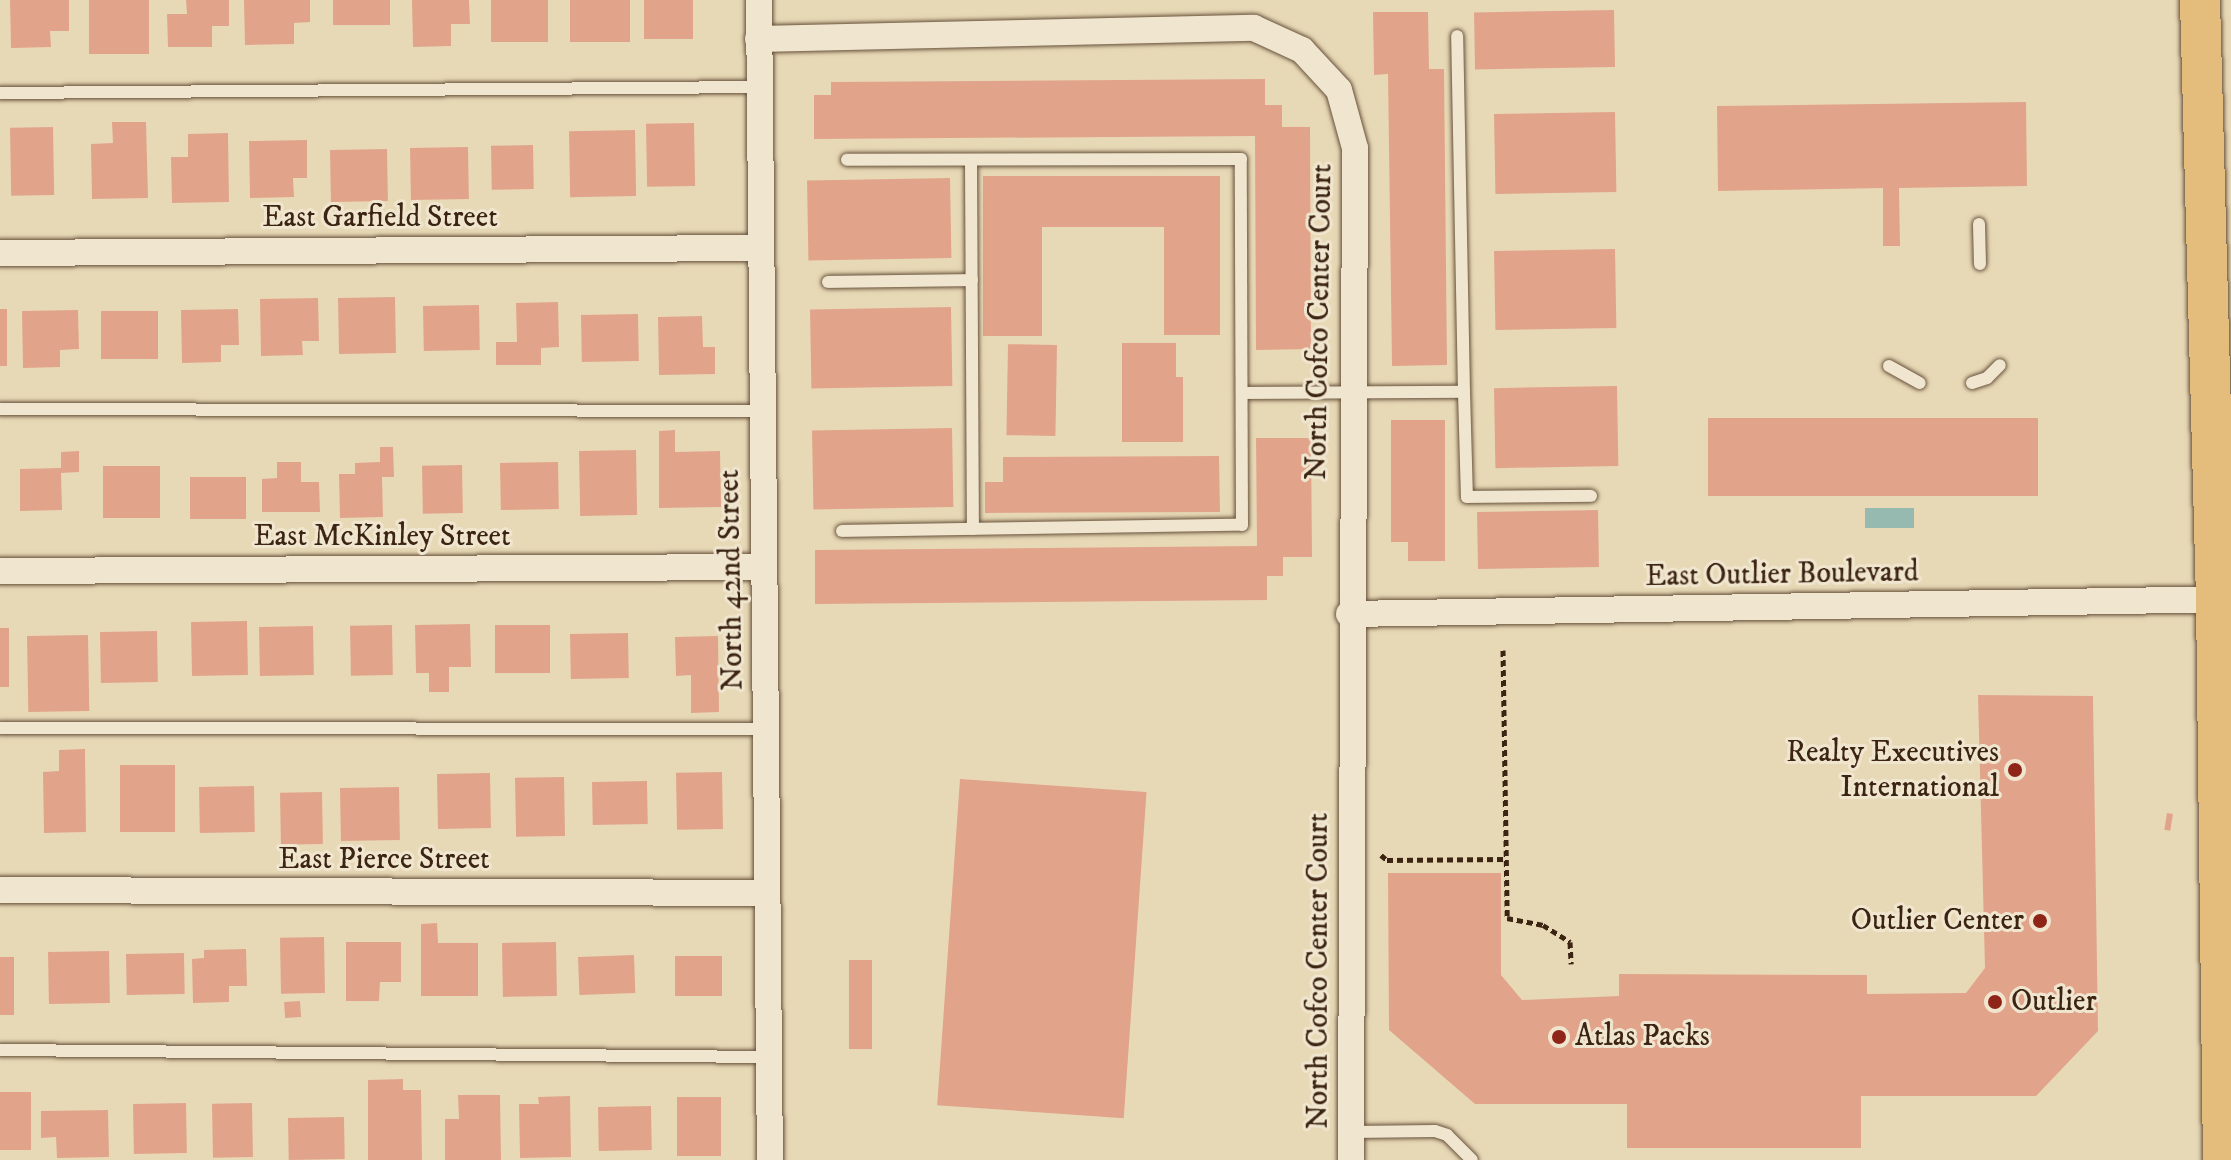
<!DOCTYPE html>
<style>
body{margin:0}
#map{position:relative;width:2231px;height:1160px;overflow:hidden;background:#e8d9b6;font-family:"IM FELL DW Pica",serif}
div>[style]{position:absolute}
[style*='--x']{left:calc(var(--x)*1px);top:calc(var(--y)*1px);width:calc(var(--w)*1px);rotate:calc(var(--a)*1deg)}
.water>*{inset:0;background:#97bab0;transform-origin:0 0}
.building>*{inset:0;background:#e1a48b;transform-origin:0 0}
.path>*{height:5px;margin-top:-2.5px;transform-origin:0;background:repeating-linear-gradient(90deg,#3c2412 0 6px,transparent 0 10px)}
.roads{filter:drop-shadow(0 0 2px #67513b) drop-shadow(0 0 2px #67513b)}
.service>*{height:12px;margin:-6px;padding:0 6px;transform-origin:6px;border-radius:6px;background:#f0e6d0}
.minor>*{height:26px;margin:-13px;padding:0 13px;transform-origin:13px;border-radius:13px;background:#f0e6d0}
.primary>*{height:40px;margin:-20px;padding:0 20px;transform-origin:20px;border-radius:20px;background:#e4bc7b}
.dots>*{width:22px;height:22px;translate:-50% -50%;box-sizing:border-box;border:4px solid #f0e6d0;border-radius:50%}
span{translate:-50% -50%;white-space:nowrap;text-align:center;line-height:1.15;-webkit-text-stroke:6px #f0e6d0;paint-order:stroke}
.street-label{font-size:30px;color:#3c2412}
.poi-label{font-size:30px;color:#3c2412}
.right{translate:-100% -50%;text-align:right}
.left{translate:0 -50%;text-align:left}
</style>
<div id="map">
<div class="water">
<div style="left:1865px;top:508px;width:49px;height:20px"></div>
</div>
<div class="building">
<div style="clip-path:polygon(10px 0,69px 0,69px 31px,50px 31px,51px 47px,11px 48px)"></div>
<div style="left:89px;top:0;width:60px;height:54px"></div>
<div style="clip-path:polygon(186px 0,229px 0,229px 26px,212px 26px,212px 47px,168px 47px,167px 14px,187px 14px)"></div>
<div style="clip-path:polygon(244px 0,310px 0,310px 22px,294px 23px,294px 44px,245px 45px)"></div>
<div style="left:333px;top:0;width:57px;height:25px"></div>
<div style="clip-path:polygon(412px 0,469px 0,470px 24px,451px 24px,451px 46px,413px 47px)"></div>
<div style="left:491px;top:0;width:57px;height:42px"></div>
<div style="left:570px;top:0;width:60px;height:42px"></div>
<div style="left:644px;top:0;width:49px;height:39px"></div>
<div style="left:1614px;top:10px;width:57px;height:140px;rotate:89deg"></div>
<div style="clip-path:polygon(1373px 12px,1428px 12px,1429px 69px,1444px 69px,1447px 365px,1392px 366px,1388px 74px,1374px 75px)"></div>
<div style="clip-path:polygon(1265px 79px,1265px 105px,1282px 105px,1282px 127px,1310px 127px,1311px 349px,1256px 350px,1255px 136px,814px 139px,814px 95px,831px 95px,831px 82px)"></div>
<div style="clip-path:polygon(2026px 102px,2027px 186px,1899px 188px,1900px 246px,1883px 246px,1883px 188px,1718px 191px,1717px 106px)"></div>
<div style="left:1615px;top:112px;width:80px;height:121px;rotate:89deg"></div>
<div style="clip-path:polygon(112px 122px,146px 122px,148px 198px,92px 199px,91px 144px,113px 143px)"></div>
<div style="left:694px;top:123px;width:63px;height:48px;rotate:89deg"></div>
<div style="left:53px;top:127px;width:68px;height:43px;rotate:89deg"></div>
<div style="left:635px;top:130px;width:66px;height:66px;rotate:89deg"></div>
<div style="clip-path:polygon(228px 133px,229px 202px,172px 203px,171px 157px,188px 157px,188px 134px)"></div>
<div style="clip-path:polygon(307px 140px,307px 178px,293px 178px,294px 197px,250px 198px,249px 141px)"></div>
<div style="left:533px;top:145px;width:44px;height:42px;rotate:89deg"></div>
<div style="left:468px;top:147px;width:52px;height:58px;rotate:89deg"></div>
<div style="left:387px;top:149px;width:52px;height:57px;rotate:89deg"></div>
<div style="clip-path:polygon(983px 176px,1220px 176px,1220px 335px,1164px 335px,1164px 227px,1042px 227px,1042px 336px,983px 336px)"></div>
<div style="left:950px;top:178px;width:80px;height:143px;rotate:89deg"></div>
<div style="left:1615px;top:249px;width:79px;height:121px;rotate:89deg"></div>
<div style="left:395px;top:297px;width:56px;height:57px;rotate:89deg"></div>
<div style="clip-path:polygon(318px 298px,319px 341px,302px 341px,303px 355px,261px 356px,260px 299px)"></div>
<div style="clip-path:polygon(558px 302px,559px 347px,541px 348px,541px 365px,496px 365px,496px 342px,517px 342px,516px 303px)"></div>
<div style="left:479px;top:305px;width:45px;height:56px;rotate:89deg"></div>
<div style="left:951px;top:307px;width:79px;height:141px;rotate:89deg"></div>
<div style="left:0;top:309px;width:7px;height:57px"></div>
<div style="clip-path:polygon(238px 309px,239px 345px,221px 345px,221px 362px,182px 363px,181px 310px)"></div>
<div style="clip-path:polygon(78px 310px,79px 349px,60px 350px,60px 367px,23px 368px,22px 311px)"></div>
<div style="left:158px;top:311px;width:48px;height:57px;rotate:90deg"></div>
<div style="left:638px;top:314px;width:47px;height:57px;rotate:89deg"></div>
<div style="clip-path:polygon(702px 316px,703px 347px,715px 347px,715px 374px,659px 375px,658px 317px)"></div>
<div style="clip-path:polygon(1122px 343px,1176px 343px,1176px 377px,1183px 377px,1183px 442px,1122px 442px)"></div>
<div style="left:1057px;top:345px;width:91px;height:49px;rotate:91deg"></div>
<div style="left:1617px;top:386px;width:80px;height:123px;rotate:89deg"></div>
<div style="left:2038px;top:418px;width:78px;height:330px;rotate:90deg"></div>
<div style="clip-path:polygon(1391px 420px,1445px 420px,1445px 561px,1408px 561px,1408px 542px,1391px 542px)"></div>
<div style="left:952px;top:428px;width:79px;height:140px;rotate:89deg"></div>
<div style="clip-path:polygon(675px 430px,675px 452px,720px 451px,721px 507px,659px 508px,659px 431px)"></div>
<div style="clip-path:polygon(1256px 438px,1311px 438px,1312px 557px,1283px 557px,1283px 576px,1267px 576px,1267px 600px,815px 604px,815px 550px,1257px 546px)"></div>
<div style="clip-path:polygon(380px 447px,393px 447px,394px 477px,382px 477px,383px 517px,340px 518px,339px 474px,355px 474px,355px 463px,380px 462px)"></div>
<div style="left:636px;top:450px;width:65px;height:57px;rotate:89deg"></div>
<div style="clip-path:polygon(79px 451px,79px 472px,61px 473px,62px 510px,20px 511px,20px 469px,61px 468px,61px 452px)"></div>
<div style="clip-path:polygon(1219px 456px,1220px 512px,985px 513px,985px 482px,1003px 482px,1003px 457px)"></div>
<div style="clip-path:polygon(277px 462px,301px 462px,301px 482px,319px 482px,320px 512px,262px 512px,262px 479px,277px 478px)"></div>
<div style="left:558px;top:462px;width:47px;height:58px;rotate:89deg"></div>
<div style="left:462px;top:465px;width:48px;height:40px;rotate:89deg"></div>
<div style="left:160px;top:466px;width:52px;height:57px;rotate:90deg"></div>
<div style="left:190px;top:477px;width:56px;height:42px"></div>
<div style="left:1598px;top:510px;width:57px;height:121px;rotate:89deg"></div>
<div style="left:247px;top:621px;width:54px;height:56px;rotate:89deg"></div>
<div style="clip-path:polygon(470px 624px,471px 667px,449px 667px,449px 692px,429px 692px,429px 673px,416px 673px,415px 625px)"></div>
<div style="left:392px;top:625px;width:50px;height:42px;rotate:89deg"></div>
<div style="left:495px;top:625px;width:55px;height:48px"></div>
<div style="left:313px;top:626px;width:49px;height:54px;rotate:89deg"></div>
<div style="left:0;top:628px;width:9px;height:59px"></div>
<div style="left:157px;top:631px;width:51px;height:57px;rotate:89deg"></div>
<div style="left:628px;top:633px;width:45px;height:58px;rotate:89deg"></div>
<div style="left:88px;top:635px;width:76px;height:61px;rotate:89deg"></div>
<div style="clip-path:polygon(718px 636px,719px 712px,691px 713px,691px 675px,676px 676px,675px 637px)"></div>
<div style="clip-path:polygon(1978px 695px,2093px 696px,2098px 1031px,2036px 1096px,1861px 1096px,1861px 1148px,1627px 1148px,1627px 1104px,1475px 1104px,1389px 1030px,1388px 873px,1501px 873px,1501px 975px,1522px 1000px,1619px 996px,1619px 974px,1867px 975px,1867px 994px,1966px 993px,1985px 968px)"></div>
<div style="clip-path:polygon(85px 749px,86px 832px,44px 833px,43px 772px,59px 771px,59px 750px)"></div>
<div style="left:120px;top:765px;width:55px;height:67px"></div>
<div style="left:722px;top:772px;width:57px;height:46px;rotate:89deg"></div>
<div style="left:490px;top:773px;width:55px;height:53px;rotate:89deg"></div>
<div style="left:564px;top:777px;width:59px;height:49px;rotate:89deg"></div>
<div style="left:960px;top:779px;width:187px;height:327px;rotate:4deg"></div>
<div style="left:647px;top:781px;width:43px;height:55px;rotate:89deg"></div>
<div style="left:254px;top:786px;width:46px;height:55px;rotate:89deg"></div>
<div style="left:399px;top:787px;width:53px;height:59px;rotate:89deg"></div>
<div style="left:322px;top:792px;width:52px;height:42px;rotate:89deg"></div>
<div style="left:2167px;top:813px;width:6px;height:17px;rotate:9deg"></div>
<div style="clip-path:polygon(437px 923px,438px 943px,478px 943px,478px 996px,421px 996px,421px 924px)"></div>
<div style="left:324px;top:937px;width:56px;height:44px;rotate:89deg"></div>
<div style="clip-path:polygon(346px 942px,401px 942px,401px 982px,380px 982px,379px 1001px,346px 1001px)"></div>
<div style="left:556px;top:942px;width:54px;height:54px;rotate:89deg"></div>
<div style="clip-path:polygon(246px 949px,247px 986px,229px 986px,229px 1002px,193px 1003px,192px 959px,204px 958px,204px 950px)"></div>
<div style="left:109px;top:951px;width:52px;height:61px;rotate:89deg"></div>
<div style="left:184px;top:953px;width:41px;height:58px;rotate:89deg"></div>
<div style="left:634px;top:955px;width:38px;height:56px;rotate:88deg"></div>
<div style="left:722px;top:956px;width:40px;height:47px;rotate:90deg"></div>
<div style="left:0;top:957px;width:14px;height:58px"></div>
<div style="left:849px;top:960px;width:23px;height:89px"></div>
<div style="left:300px;top:1001px;width:16px;height:16px;rotate:86deg"></div>
<div style="clip-path:polygon(403px 1079px,403px 1090px,421px 1090px,422px 1160px,368px 1160px,368px 1080px)"></div>
<div style="left:0;top:1092px;width:31px;height:58px"></div>
<div style="clip-path:polygon(458px 1095px,500px 1095px,501px 1160px,445px 1160px,445px 1119px,459px 1119px)"></div>
<div style="clip-path:polygon(570px 1096px,571px 1157px,520px 1158px,519px 1104px,539px 1104px,538px 1097px)"></div>
<div style="left:677px;top:1097px;width:44px;height:59px"></div>
<div style="left:186px;top:1103px;width:50px;height:53px;rotate:89deg"></div>
<div style="left:252px;top:1103px;width:54px;height:40px;rotate:89deg"></div>
<div style="left:651px;top:1106px;width:44px;height:53px;rotate:89deg"></div>
<div style="clip-path:polygon(108px 1110px,109px 1157px,57px 1158px,56px 1137px,41px 1138px,41px 1111px)"></div>
<div style="left:344px;top:1117px;width:42px;height:56px;rotate:89deg"></div>
</div>
<div class="path">
<div style="--x:1503;--y:650;--w:268;--a:89.1"></div>
<div style="--x:1507;--y:918;--w:37;--a:11"></div>
<div style="--x:1543;--y:925;--w:32;--a:32"></div>
<div style="--x:1570;--y:942;--w:22;--a:87"></div>
<div style="--x:1381;--y:855;--w:8;--a:40"></div>
<div style="--x:1387;--y:860;--w:119;--a:-0.5"></div>
</div>
<div class="roads">
<div class="service">
<div style="--x:0;--y:93;--w:758;--a:-0.45"></div>
<div style="--x:971;--y:160;--w:369;--a:89.7"></div>
<div style="--x:1979;--y:224;--w:40;--a:88.6"></div>
<div style="--x:828;--y:282;--w:144;--a:-0.8"></div>
<div style="--x:1889;--y:366;--w:35;--a:29"></div>
<div style="--x:1972;--y:383;--w:16;--a:-18"></div>
<div style="--x:1987;--y:378;--w:18;--a:-45"></div>
<div style="--x:1464;--y:392;--w:105;--a:88.4"></div>
<div style="--x:1467;--y:497;--w:124;--a:-0.5"></div>
<div style="--x:1243;--y:393;--w:221;--a:-0.3"></div>
<div style="--x:1464;--y:392;--w:356;--a:-91.1"></div>
<div style="--x:0;--y:409;--w:762;--a:0.15"></div>
<div style="--x:842;--y:531;--w:400;--a:-0.9"></div>
<div style="--x:1242;--y:525;--w:366;--a:-90.2"></div>
<div style="--x:1241;--y:159;--w:394;--a:179.9"></div>
<div style="--x:0;--y:728;--w:765;--a:0.07"></div>
<div style="--x:0;--y:1050;--w:769;--a:0.52"></div>
<div style="--x:1351;--y:1132;--w:84;--a:-0.7"></div>
<div style="--x:1435;--y:1131;--w:13;--a:18"></div>
<div style="--x:1447;--y:1135;--w:35;--a:45"></div>
</div>
<div class="minor">
<div style="--x:759;--y:0;--w:1160;--a:89.46"></div>
<div style="--x:758;--y:39;--w:496;--a:-1.3"></div>
<div style="--x:1254;--y:28;--w:53;--a:24.6"></div>
<div style="--x:1302;--y:50;--w:54;--a:47.2"></div>
<div style="--x:1339;--y:90;--w:60;--a:74.6"></div>
<div style="--x:1355;--y:148;--w:1012;--a:90.23"></div>
<div style="--x:0;--y:253;--w:760;--a:-0.38"></div>
<div style="--x:0;--y:571;--w:764;--a:-0.3"></div>
<div style="--x:1349;--y:614;--w:882;--a:-0.97"></div>
<div style="--x:0;--y:890;--w:767;--a:0.22"></div>
</div>
<div class="primary">
<div style="--x:2200;--y:0;--w:599;--a:88.47"></div>
<div style="--x:2216;--y:599;--w:561;--a:89.29"></div>
</div>
</div>
<div class="dots">
<div style="left:2015px;top:770px;background:#8f2418"></div>
<div style="left:2040px;top:921px;background:#8f2418"></div>
<div style="left:1995px;top:1002px;background:#8f2418"></div>
<div style="left:1559px;top:1037px;background:#8f2418"></div>
</div>
<div class="street-label">
<span style="left:380px;top:218px">East Garfield Street</span>
<span style="left:1320px;top:322px;rotate:-89deg">North Cofco Center Court</span>
<span style="left:382px;top:537px">East McKinley Street</span>
<span style="left:1782px;top:575px;rotate:-1deg">East Outlier Boulevard</span>
<span style="left:732px;top:580px;rotate:-91deg">North 42nd Street</span>
<span style="left:384px;top:860px">East Pierce Street</span>
<span style="left:1319px;top:971px;rotate:-90deg">North Cofco Center Court</span>
</div>
<div class="poi-label">
<span class="right" style="left:1999px;top:770px">Realty Executives<br>International</span>
<span class="right" style="left:2024px;top:921px">Outlier Center</span>
<span class="left" style="left:2011px;top:1002px">Outlier</span>
<span class="left" style="left:1575px;top:1037px">Atlas Packs</span>
</div>
</div>
